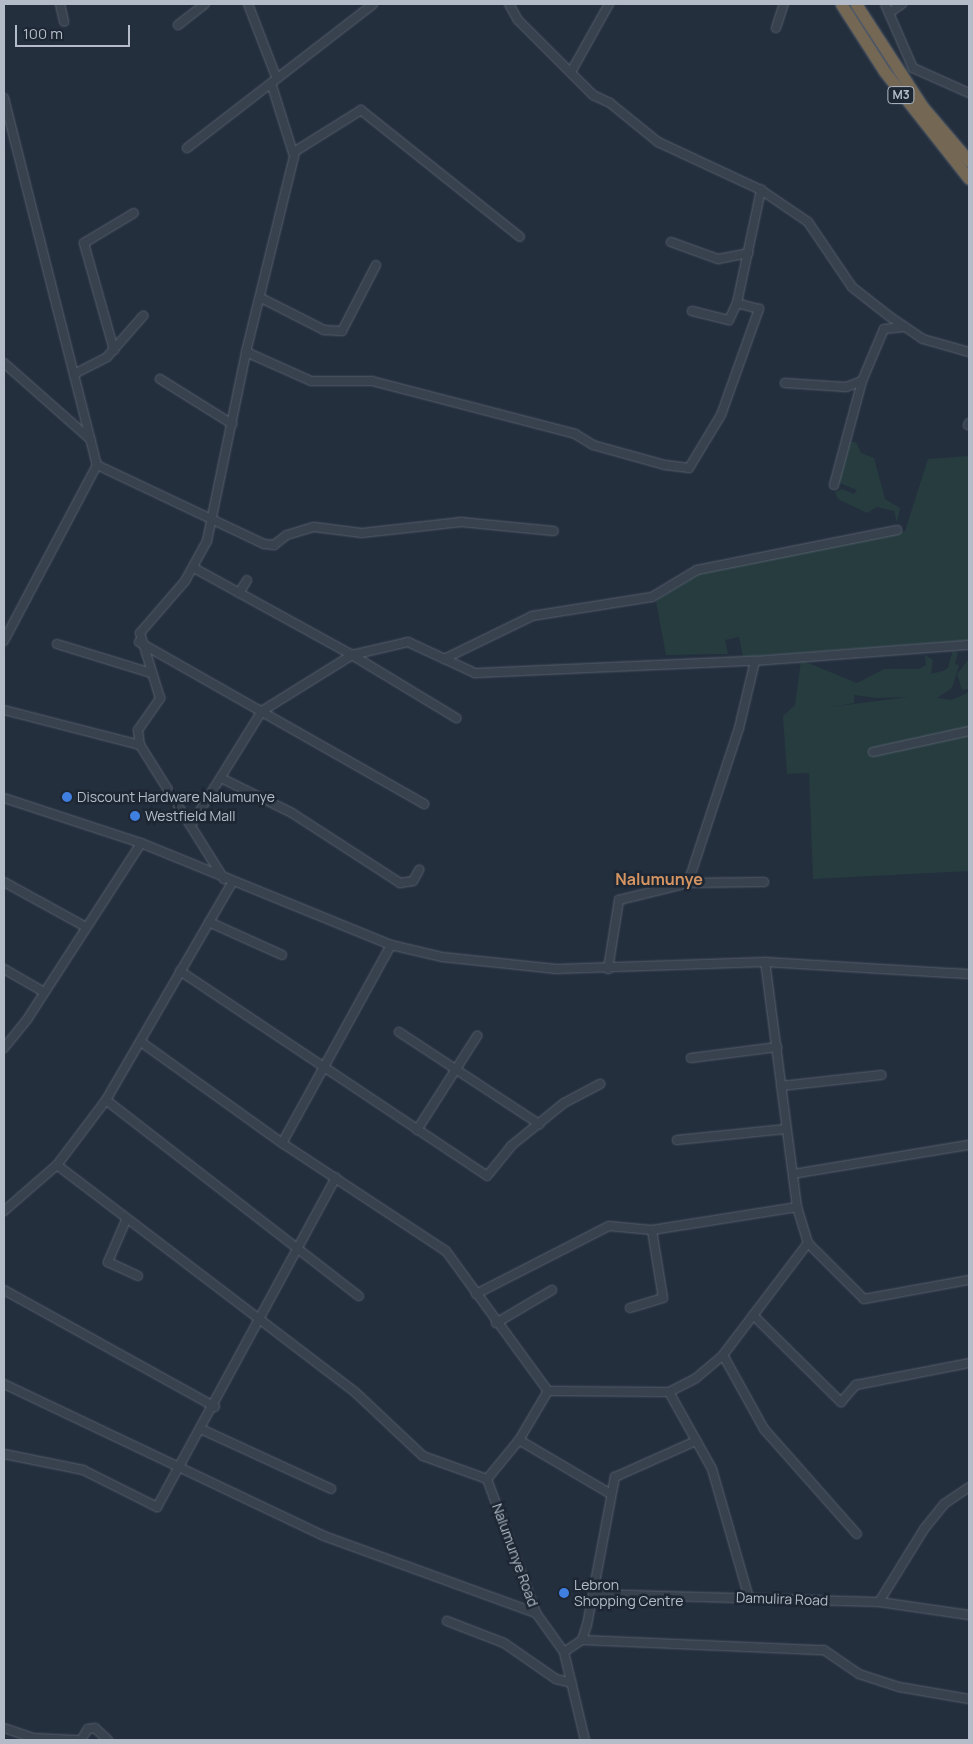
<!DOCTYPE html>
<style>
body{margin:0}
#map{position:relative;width:973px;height:1744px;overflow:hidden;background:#242f3e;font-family:Manrope,sans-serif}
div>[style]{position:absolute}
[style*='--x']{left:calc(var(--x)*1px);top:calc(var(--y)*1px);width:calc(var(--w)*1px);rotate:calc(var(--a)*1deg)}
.green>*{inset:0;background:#263c3f}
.roads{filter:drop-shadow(0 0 1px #565f6c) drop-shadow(0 0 1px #565f6c)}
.minor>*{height:8px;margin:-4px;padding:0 4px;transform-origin:4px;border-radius:4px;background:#38414e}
.highway>*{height:11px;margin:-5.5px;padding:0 5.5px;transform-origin:5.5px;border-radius:5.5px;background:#746855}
.dots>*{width:14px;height:14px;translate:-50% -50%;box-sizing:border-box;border:2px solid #1d2633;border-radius:50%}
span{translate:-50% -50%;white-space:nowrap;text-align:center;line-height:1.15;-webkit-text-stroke:5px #1d2633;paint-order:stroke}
.shield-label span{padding:1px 4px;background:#1d2633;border:1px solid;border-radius:4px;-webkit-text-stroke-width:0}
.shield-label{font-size:12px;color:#b4bcc9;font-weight:700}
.poi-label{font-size:14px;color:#b4bcc9}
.left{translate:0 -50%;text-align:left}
.street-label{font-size:14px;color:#b4bcc9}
.quarter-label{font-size:16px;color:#d59563;font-weight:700}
.frame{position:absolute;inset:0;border:5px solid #b4bcc9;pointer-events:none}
.scale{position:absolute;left:15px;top:25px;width:115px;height:22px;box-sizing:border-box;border:2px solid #b4bcc9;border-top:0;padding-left:6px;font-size:15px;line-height:18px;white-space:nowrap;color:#b4bcc9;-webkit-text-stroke:4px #1d2633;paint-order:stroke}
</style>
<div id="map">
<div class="green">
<div style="clip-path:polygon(849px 442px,856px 442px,861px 453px,874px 458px,885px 499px,900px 508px,897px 522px,894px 511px,877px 507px,867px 513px,838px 499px,835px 492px,842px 489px,854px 494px,857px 490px,837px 482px)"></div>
<div style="clip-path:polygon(969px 456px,969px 640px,743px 657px,739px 637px,725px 640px,728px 654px,666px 655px,656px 601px,699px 574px,905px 531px,928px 459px)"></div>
<div style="clip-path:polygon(evenodd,953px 650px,958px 653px,955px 663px,959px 666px,952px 688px,937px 698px,952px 700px,969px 692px,969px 871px,813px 879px,809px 773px,787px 774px,783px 716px,795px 705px,801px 660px,857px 683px,884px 669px,919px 669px,926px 665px,925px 655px,933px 660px,931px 674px,943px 671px,948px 668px,953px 650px,854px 695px,877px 698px,908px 697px,830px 707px,854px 703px,854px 695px)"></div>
<div style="clip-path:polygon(969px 659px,969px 689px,962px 690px,957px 674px)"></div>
</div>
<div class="roads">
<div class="minor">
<div style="--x:60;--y:4;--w:18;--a:77"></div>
<div style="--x:248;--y:4;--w:80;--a:68.9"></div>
<div style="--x:509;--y:4;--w:18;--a:61"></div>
<div style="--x:518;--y:20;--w:106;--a:45"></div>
<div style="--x:593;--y:95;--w:19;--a:25"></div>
<div style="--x:610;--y:103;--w:62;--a:39.1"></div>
<div style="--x:658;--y:142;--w:114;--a:25"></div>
<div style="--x:761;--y:190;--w:57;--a:34.2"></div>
<div style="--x:808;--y:222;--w:78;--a:55.9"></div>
<div style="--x:852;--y:287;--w:47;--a:38.1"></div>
<div style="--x:889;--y:316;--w:41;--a:34.1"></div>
<div style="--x:923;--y:339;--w:48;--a:15.8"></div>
<div style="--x:885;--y:4;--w:70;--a:66.4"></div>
<div style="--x:913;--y:68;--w:61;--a:24.1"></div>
<div style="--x:889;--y:13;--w:16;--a:-35"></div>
<div style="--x:178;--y:25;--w:34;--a:-38"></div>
<div style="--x:776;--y:28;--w:25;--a:-72"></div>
<div style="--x:571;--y:72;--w:78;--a:-60.8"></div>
<div style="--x:4;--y:98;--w:379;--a:75.8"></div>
<div style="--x:97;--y:465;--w:199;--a:117.9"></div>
<div style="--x:187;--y:148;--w:235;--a:-37.7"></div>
<div style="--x:294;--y:152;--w:79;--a:-32.1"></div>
<div style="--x:361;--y:110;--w:203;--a:38.6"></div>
<div style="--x:671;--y:242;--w:50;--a:19.9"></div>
<div style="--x:718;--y:259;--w:31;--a:-11"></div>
<div style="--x:261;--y:298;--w:71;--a:26.9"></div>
<div style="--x:324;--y:330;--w:18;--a:3"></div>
<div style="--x:342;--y:331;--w:74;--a:-62.7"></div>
<div style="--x:692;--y:311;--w:38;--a:14"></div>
<div style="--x:729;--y:320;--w:19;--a:-65"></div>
<div style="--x:114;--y:350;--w:111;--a:-105.7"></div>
<div style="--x:84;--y:243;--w:58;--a:-31"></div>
<div style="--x:246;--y:352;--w:71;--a:24"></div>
<div style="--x:311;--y:381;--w:61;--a:0"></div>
<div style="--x:372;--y:381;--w:210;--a:14.6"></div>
<div style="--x:575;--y:434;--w:21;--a:31"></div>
<div style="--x:593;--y:445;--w:75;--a:15.5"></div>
<div style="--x:665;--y:465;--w:24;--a:7"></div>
<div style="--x:689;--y:468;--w:62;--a:-58.9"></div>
<div style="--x:721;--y:415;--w:113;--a:-70.3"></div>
<div style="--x:759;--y:309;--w:23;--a:-165"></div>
<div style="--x:737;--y:303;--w:116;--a:-78"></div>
<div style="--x:4;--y:363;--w:116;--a:41.5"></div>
<div style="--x:74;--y:374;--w:37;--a:-27"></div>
<div style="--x:107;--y:357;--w:55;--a:-48.7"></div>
<div style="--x:160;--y:379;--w:85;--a:32"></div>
<div style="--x:785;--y:383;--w:61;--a:3.8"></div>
<div style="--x:846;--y:387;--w:17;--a:-21"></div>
<div style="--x:862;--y:381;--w:56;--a:-67.1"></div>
<div style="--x:884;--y:329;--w:20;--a:-6"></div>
<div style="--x:968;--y:425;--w:2;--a:-63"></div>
<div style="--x:97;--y:465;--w:185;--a:25.3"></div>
<div style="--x:264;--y:544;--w:10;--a:6"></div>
<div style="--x:274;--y:545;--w:16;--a:-38"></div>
<div style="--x:287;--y:535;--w:28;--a:-17"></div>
<div style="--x:314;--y:527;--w:48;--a:7.1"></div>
<div style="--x:362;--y:533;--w:100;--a:-6.3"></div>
<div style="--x:461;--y:522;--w:93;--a:5.5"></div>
<div style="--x:834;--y:485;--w:108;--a:-74.9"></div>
<div style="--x:194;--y:568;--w:180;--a:28.8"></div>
<div style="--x:352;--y:655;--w:57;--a:-13.1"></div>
<div style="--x:408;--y:642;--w:74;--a:24.8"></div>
<div style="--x:475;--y:673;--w:280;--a:-2.5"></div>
<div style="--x:755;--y:661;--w:69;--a:103.4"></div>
<div style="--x:739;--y:728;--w:163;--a:108.2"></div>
<div style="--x:239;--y:593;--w:15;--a:-58"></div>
<div style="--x:139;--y:642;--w:328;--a:29.6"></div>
<div style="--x:57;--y:644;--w:98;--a:17.1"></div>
<div style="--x:444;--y:659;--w:98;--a:-26"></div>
<div style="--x:532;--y:616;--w:121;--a:-9"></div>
<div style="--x:652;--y:597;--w:52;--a:-31"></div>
<div style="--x:697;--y:570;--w:204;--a:-11.3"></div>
<div style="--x:755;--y:661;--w:215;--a:-4.3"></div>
<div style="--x:4;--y:710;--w:140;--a:14.4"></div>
<div style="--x:873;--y:752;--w:98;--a:-12.3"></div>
<div style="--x:221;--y:778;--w:79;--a:26.2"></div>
<div style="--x:292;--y:813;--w:129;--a:32.9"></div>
<div style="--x:400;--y:883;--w:13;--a:-9"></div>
<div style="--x:413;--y:881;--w:13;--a:-61"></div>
<div style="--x:4;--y:798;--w:144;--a:18.2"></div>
<div style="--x:141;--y:843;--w:270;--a:22.2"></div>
<div style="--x:391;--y:945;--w:52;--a:13.2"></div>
<div style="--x:442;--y:957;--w:115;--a:6"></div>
<div style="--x:556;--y:969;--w:209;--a:-1.9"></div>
<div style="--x:765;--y:962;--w:204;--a:3.4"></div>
<div style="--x:191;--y:825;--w:134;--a:-58.1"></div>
<div style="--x:262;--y:711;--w:106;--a:-31.9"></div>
<div style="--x:352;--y:655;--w:122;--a:31.2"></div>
<div style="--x:224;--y:879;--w:158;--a:-122.1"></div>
<div style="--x:140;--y:745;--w:15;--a:-98"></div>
<div style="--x:138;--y:730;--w:39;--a:-55"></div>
<div style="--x:160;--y:698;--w:68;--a:-107.1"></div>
<div style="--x:140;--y:633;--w:69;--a:-49.1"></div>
<div style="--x:185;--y:581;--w:46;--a:-61.2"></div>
<div style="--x:207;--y:541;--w:193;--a:-78.3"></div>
<div style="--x:246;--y:352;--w:202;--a:-76.2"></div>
<div style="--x:294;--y:156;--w:73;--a:-107.4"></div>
<div style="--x:4;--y:882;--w:94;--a:28.8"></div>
<div style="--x:209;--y:922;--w:80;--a:24.3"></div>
<div style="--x:391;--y:945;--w:226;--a:118.8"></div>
<div style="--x:282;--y:1143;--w:196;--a:33.4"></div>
<div style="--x:446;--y:1251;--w:173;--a:53.9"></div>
<div style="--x:548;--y:1391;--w:121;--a:0.5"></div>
<div style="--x:669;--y:1392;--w:30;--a:-27"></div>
<div style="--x:696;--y:1378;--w:35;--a:-40"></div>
<div style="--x:723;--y:1355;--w:141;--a:-52.8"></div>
<div style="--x:808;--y:1243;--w:38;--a:-107"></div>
<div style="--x:797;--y:1207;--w:247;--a:-97.4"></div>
<div style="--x:4;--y:969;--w:46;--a:29.9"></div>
<div style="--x:608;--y:969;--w:70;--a:-80.9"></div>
<div style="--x:619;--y:900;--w:71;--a:-13.8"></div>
<div style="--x:688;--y:883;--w:76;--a:-0.8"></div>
<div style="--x:180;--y:971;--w:369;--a:33.7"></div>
<div style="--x:487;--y:1176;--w:38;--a:-51"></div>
<div style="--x:511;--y:1146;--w:68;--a:-39.1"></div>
<div style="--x:564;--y:1103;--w:41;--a:-27.8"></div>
<div style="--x:399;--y:1032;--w:168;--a:33.3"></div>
<div style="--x:141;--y:1042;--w:173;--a:35.6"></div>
<div style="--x:4;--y:1048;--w:38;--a:-51"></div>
<div style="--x:28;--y:1018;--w:208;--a:-57.1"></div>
<div style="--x:691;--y:1058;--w:87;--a:-7.3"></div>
<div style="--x:781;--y:1086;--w:101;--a:-6.3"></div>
<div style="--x:106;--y:1100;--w:320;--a:37.8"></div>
<div style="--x:417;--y:1130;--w:112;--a:-57.4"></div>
<div style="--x:677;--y:1140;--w:109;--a:-5.8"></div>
<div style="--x:57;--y:1165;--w:375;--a:37.3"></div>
<div style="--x:355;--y:1392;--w:93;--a:43.3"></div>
<div style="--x:423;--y:1456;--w:68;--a:19.8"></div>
<div style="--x:793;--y:1174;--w:178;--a:-9.4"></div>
<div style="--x:4;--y:1211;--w:70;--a:-41"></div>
<div style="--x:57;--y:1165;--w:81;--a:-53"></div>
<div style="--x:106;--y:1100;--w:251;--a:-59.9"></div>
<div style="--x:126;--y:1220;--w:46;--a:113.2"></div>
<div style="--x:108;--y:1262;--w:33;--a:25"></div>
<div style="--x:808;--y:1243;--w:79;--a:45"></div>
<div style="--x:864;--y:1299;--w:107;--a:-10.3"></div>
<div style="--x:4;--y:1290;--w:241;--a:29"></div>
<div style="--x:476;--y:1294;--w:149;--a:-27.1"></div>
<div style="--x:609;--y:1226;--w:43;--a:5.3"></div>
<div style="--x:652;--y:1230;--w:147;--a:-9"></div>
<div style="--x:630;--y:1308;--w:34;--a:-17"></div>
<div style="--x:663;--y:1298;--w:69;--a:-99.2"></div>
<div style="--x:753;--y:1315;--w:124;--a:44.7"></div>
<div style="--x:841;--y:1402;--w:23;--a:-49"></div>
<div style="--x:856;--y:1385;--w:115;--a:-11"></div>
<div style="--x:496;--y:1323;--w:65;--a:-30.5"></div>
<div style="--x:723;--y:1355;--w:85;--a:61"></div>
<div style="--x:764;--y:1429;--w:140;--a:48.5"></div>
<div style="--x:4;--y:1384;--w:354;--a:25.4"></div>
<div style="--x:324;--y:1536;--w:226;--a:20"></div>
<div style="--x:669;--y:1392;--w:88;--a:60.8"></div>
<div style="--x:712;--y:1469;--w:134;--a:74"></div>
<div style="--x:203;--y:1430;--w:141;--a:24.7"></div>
<div style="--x:519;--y:1440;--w:104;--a:30.5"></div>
<div style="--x:4;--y:1454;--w:81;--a:11.4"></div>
<div style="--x:83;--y:1470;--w:83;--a:26.6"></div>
<div style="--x:157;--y:1507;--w:375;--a:-61.5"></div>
<div style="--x:487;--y:1479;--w:143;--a:69.9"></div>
<div style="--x:536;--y:1613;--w:48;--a:54.3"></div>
<div style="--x:564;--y:1652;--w:90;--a:76.6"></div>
<div style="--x:487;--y:1479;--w:50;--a:-50.6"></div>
<div style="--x:519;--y:1440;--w:57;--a:-59.4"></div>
<div style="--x:593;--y:1594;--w:286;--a:1.6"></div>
<div style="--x:879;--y:1602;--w:91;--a:8.2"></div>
<div style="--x:879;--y:1602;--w:86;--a:-58.3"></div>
<div style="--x:924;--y:1529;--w:32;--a:-51"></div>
<div style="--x:944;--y:1504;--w:30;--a:-34"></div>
<div style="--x:447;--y:1621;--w:61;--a:21.1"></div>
<div style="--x:504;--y:1643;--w:63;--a:34.7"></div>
<div style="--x:556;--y:1679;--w:16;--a:14"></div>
<div style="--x:582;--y:1640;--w:242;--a:2.4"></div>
<div style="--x:824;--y:1650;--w:42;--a:34.4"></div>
<div style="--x:859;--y:1674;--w:42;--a:18"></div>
<div style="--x:899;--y:1687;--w:71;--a:9.7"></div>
<div style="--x:564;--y:1652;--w:22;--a:-34"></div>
<div style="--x:582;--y:1640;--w:16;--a:-72"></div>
<div style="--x:587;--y:1625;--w:151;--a:-79.3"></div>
<div style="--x:615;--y:1477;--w:89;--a:-24"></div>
<div style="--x:4;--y:1728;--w:31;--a:19"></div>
<div style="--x:33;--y:1738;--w:43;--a:2.7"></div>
<div style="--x:81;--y:1740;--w:13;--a:-58"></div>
<div style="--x:88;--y:1729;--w:7;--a:-8"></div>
<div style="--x:95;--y:1728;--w:18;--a:43"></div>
</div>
<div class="highway">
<div style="--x:841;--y:4;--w:80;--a:57.3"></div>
<div style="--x:884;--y:71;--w:137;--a:51.8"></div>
<div style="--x:856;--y:4;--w:123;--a:57"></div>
<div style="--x:923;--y:107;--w:71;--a:49.6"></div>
</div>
</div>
<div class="dots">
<div style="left:67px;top:797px;background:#3f7fe0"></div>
<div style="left:135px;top:816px;background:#3f7fe0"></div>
<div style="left:564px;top:1593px;background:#3f7fe0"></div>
</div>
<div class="shield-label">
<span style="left:901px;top:95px">M3</span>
</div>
<div class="poi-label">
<span class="left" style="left:77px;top:797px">Discount Hardware Nalumunye</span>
<span class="left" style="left:145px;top:816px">Westfield Mall</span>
<span class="left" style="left:574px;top:1593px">Lebron<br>Shopping Centre</span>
</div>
<div class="street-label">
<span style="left:515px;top:1555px;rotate:70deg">Nalumunye Road</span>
<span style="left:782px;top:1599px;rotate:2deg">Damulira Road</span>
</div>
<div class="quarter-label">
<span style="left:659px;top:879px">Nalumunye</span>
</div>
<div class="frame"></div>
<div class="scale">100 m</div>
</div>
